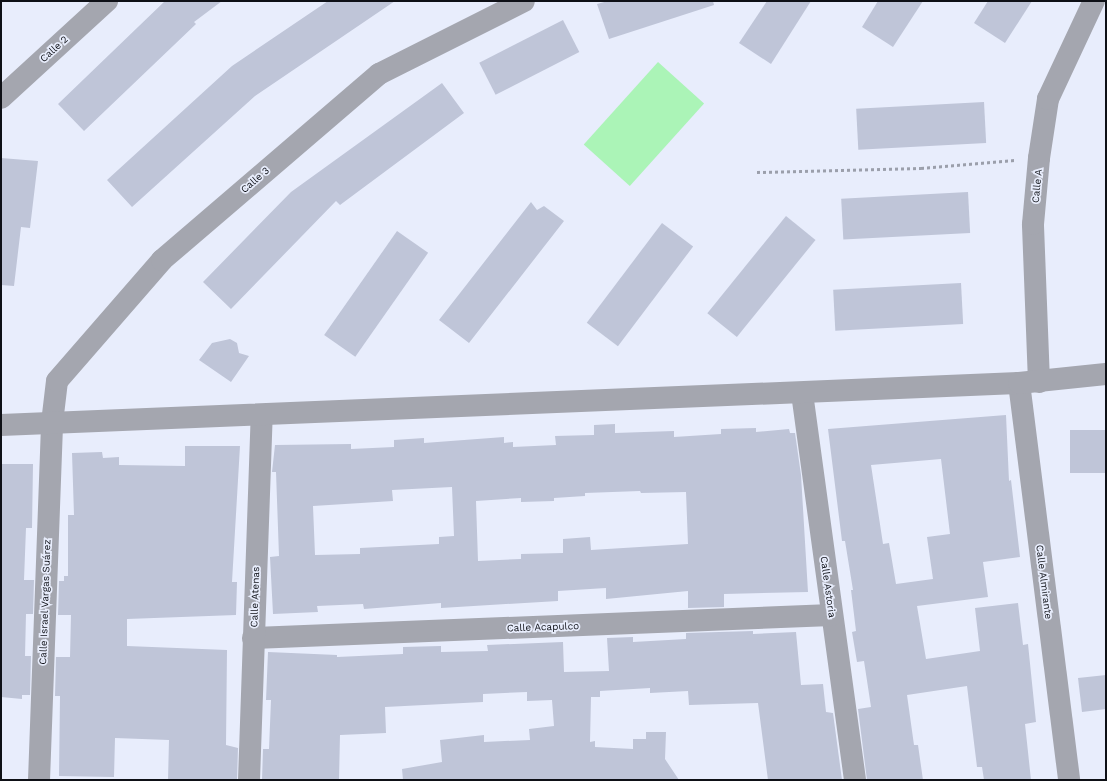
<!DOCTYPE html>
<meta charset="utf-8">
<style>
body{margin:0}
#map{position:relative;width:1107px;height:781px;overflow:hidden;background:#e8edfc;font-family:"Work Sans",sans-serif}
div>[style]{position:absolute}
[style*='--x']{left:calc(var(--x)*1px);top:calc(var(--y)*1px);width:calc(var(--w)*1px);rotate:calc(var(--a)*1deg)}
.green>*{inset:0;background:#abf4b7;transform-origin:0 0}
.building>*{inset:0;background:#bfc5d8;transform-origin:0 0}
.path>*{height:2.5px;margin-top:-1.25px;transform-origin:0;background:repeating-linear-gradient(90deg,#9b9fab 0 3px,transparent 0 6px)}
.minor>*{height:22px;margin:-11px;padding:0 11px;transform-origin:11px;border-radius:11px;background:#a4a6af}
.tertiary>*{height:22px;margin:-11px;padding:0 11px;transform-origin:11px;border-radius:11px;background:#a4a6af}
span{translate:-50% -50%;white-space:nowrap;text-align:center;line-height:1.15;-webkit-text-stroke:3.5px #e8edfc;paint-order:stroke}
.street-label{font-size:10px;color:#0e1016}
.frame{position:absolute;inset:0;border:2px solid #0e1016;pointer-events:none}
</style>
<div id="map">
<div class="green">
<div style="left:658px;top:62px;width:62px;height:111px;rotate:42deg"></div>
</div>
<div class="building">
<div style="clip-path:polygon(165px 1px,222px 1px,194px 22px,196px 24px,84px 131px,58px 104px)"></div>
<div style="clip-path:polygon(328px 1px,395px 1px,255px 96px,132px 207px,107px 180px,232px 66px)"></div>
<div style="clip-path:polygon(608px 1px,713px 1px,714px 5px,609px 39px,597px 4px)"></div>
<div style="clip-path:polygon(767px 1px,811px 1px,771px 64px,739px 43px)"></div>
<div style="clip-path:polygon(878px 1px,923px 1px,893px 47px,862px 27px)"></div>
<div style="clip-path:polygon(988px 1px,1032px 1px,1005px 43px,974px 23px)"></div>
<div style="left:563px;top:20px;width:36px;height:94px;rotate:63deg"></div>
<div style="clip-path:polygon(442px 83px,464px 113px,340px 205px,336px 201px,231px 309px,203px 282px,291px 192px)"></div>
<div style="left:984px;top:102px;width:41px;height:128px;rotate:87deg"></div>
<div style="clip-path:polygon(1px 158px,38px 161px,30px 228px,21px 227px,14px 286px,1px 285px)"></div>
<div style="left:968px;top:192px;width:41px;height:127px;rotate:87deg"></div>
<div style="clip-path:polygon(531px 202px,537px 210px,544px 206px,564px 221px,469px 343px,439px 320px)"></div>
<div style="left:786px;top:216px;width:38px;height:125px;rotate:39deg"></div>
<div style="left:662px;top:223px;width:39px;height:125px;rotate:37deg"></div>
<div style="left:397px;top:231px;width:38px;height:127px;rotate:35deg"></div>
<div style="left:961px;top:283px;width:41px;height:128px;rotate:87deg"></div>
<div style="clip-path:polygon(230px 339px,237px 343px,239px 353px,249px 356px,231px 382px,199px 360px,212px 343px)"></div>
<div style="clip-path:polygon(evenodd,1006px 415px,1009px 481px,1011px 480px,1020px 557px,983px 562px,988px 597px,917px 606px,926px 659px,980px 651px,975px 608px,1018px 603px,1023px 645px,1028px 644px,1036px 722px,1025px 724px,1031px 780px,984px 780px,982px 767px,977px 767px,967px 686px,907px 695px,914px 745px,918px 745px,923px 780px,867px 780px,858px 709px,871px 707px,864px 661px,857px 662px,852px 632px,856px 631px,851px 590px,853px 590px,845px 541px,842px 541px,828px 429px,1006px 415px,941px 459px,950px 534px,927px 537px,933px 579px,896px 584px,889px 543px,883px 544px,871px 465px,941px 459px)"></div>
<div style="clip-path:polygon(evenodd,615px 424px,615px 433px,674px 431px,674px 437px,721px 434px,721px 429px,756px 428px,756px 432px,789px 429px,790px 433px,795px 433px,801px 475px,808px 592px,724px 594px,724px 607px,688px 608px,688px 591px,606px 599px,606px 588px,558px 591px,558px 601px,441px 608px,441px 603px,364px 609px,363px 604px,317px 606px,318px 612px,273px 614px,270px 557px,279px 556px,276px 472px,272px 472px,275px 445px,351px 444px,351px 449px,394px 447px,394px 440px,424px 438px,424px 443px,504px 437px,504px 443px,513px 442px,513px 447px,556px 445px,555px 436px,594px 435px,594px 425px,615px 424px,452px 487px,454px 536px,439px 537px,439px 544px,360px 548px,360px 554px,315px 555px,313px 506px,393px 501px,392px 490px,452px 487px,615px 424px,640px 491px,641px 493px,686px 492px,688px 544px,591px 550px,590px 537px,563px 539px,563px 553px,521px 554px,521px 559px,478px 561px,476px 501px,521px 498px,521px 502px,554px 501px,554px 498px,585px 496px,585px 493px,640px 491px)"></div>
<div style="left:1106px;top:430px;width:43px;height:36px;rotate:90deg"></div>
<div style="clip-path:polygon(185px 446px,240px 446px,232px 582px,237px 582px,236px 615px,127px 619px,127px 646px,227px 650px,226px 745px,238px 748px,237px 780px,168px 780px,169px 740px,115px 738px,114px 777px,59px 776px,60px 696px,55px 696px,56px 657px,70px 657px,71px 615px,58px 615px,59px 581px,64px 581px,64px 576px,68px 576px,68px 515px,74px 515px,72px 453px,102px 452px,103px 458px,119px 457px,119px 465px,185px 466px)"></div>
<div style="clip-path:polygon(1px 464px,33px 464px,32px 528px,26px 528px,24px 580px,34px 580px,33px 614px,26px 614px,25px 656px,31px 656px,30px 695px,22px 695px,22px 699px,1px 697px)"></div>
<div style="clip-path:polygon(753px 631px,753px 634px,796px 632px,801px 685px,823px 684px,826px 712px,833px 713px,842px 780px,768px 780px,758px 703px,689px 705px,688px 691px,650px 693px,650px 688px,600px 691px,600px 697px,591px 697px,590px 742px,595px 741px,595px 747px,633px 749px,633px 739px,646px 739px,646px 732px,666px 732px,665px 759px,679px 780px,403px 780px,402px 769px,442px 762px,440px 740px,484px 735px,484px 742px,530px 740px,529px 729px,554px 726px,552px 700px,527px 701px,527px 692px,483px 694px,483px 702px,385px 707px,386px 733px,340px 735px,339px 780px,262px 780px,263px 749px,269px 749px,271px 700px,266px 700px,268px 652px,337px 655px,337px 657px,403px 654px,403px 647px,441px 646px,441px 652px,488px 651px,487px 645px,563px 642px,564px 672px,609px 671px,607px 638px,633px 637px,633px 642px,686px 639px,686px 633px)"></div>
<div style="clip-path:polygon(1106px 675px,1106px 709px,1082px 712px,1078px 678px)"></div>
</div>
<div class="path">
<div style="--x:757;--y:172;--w:164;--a:-1.4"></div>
<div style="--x:921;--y:168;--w:94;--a:-4.9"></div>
</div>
<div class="minor">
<div style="--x:1;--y:98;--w:144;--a:-42.5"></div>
<div style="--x:1039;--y:382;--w:158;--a:-92.2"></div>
<div style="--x:1033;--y:224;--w:66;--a:-84.8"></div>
<div style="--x:1039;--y:158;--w:60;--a:-81.3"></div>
<div style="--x:1048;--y:99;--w:108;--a:-64.9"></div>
<div style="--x:1019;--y:383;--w:400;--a:82.8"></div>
<div style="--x:802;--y:393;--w:391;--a:82.2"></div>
<div style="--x:253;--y:638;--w:579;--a:-2.27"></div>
<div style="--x:39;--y:780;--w:357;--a:-87.9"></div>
<div style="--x:52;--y:423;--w:42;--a:-83.2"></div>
<div style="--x:57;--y:381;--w:160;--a:-49"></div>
<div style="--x:162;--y:260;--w:286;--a:-40.6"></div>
<div style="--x:379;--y:74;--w:162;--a:-26.7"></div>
<div style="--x:249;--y:780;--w:365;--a:-88"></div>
</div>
<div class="tertiary">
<div style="--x:1;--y:425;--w:1019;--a:-2.36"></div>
<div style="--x:1019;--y:383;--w:87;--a:-5.9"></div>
</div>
<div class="street-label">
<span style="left:54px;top:49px;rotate:-42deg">Calle 2</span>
<span style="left:255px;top:180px;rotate:-41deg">Calle 3</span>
<span style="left:1037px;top:186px;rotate:-85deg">Calle A</span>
<span style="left:1044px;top:582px;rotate:83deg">Calle Almirante</span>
<span style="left:828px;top:587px;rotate:82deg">Calle Astoria</span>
<span style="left:255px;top:597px;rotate:-88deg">Calle Atenas</span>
<span style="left:45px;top:602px;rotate:-88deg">Calle Israel Vargas Suárez</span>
<span style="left:543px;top:627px;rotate:-2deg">Calle Acapulco</span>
</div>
<div class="frame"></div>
</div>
